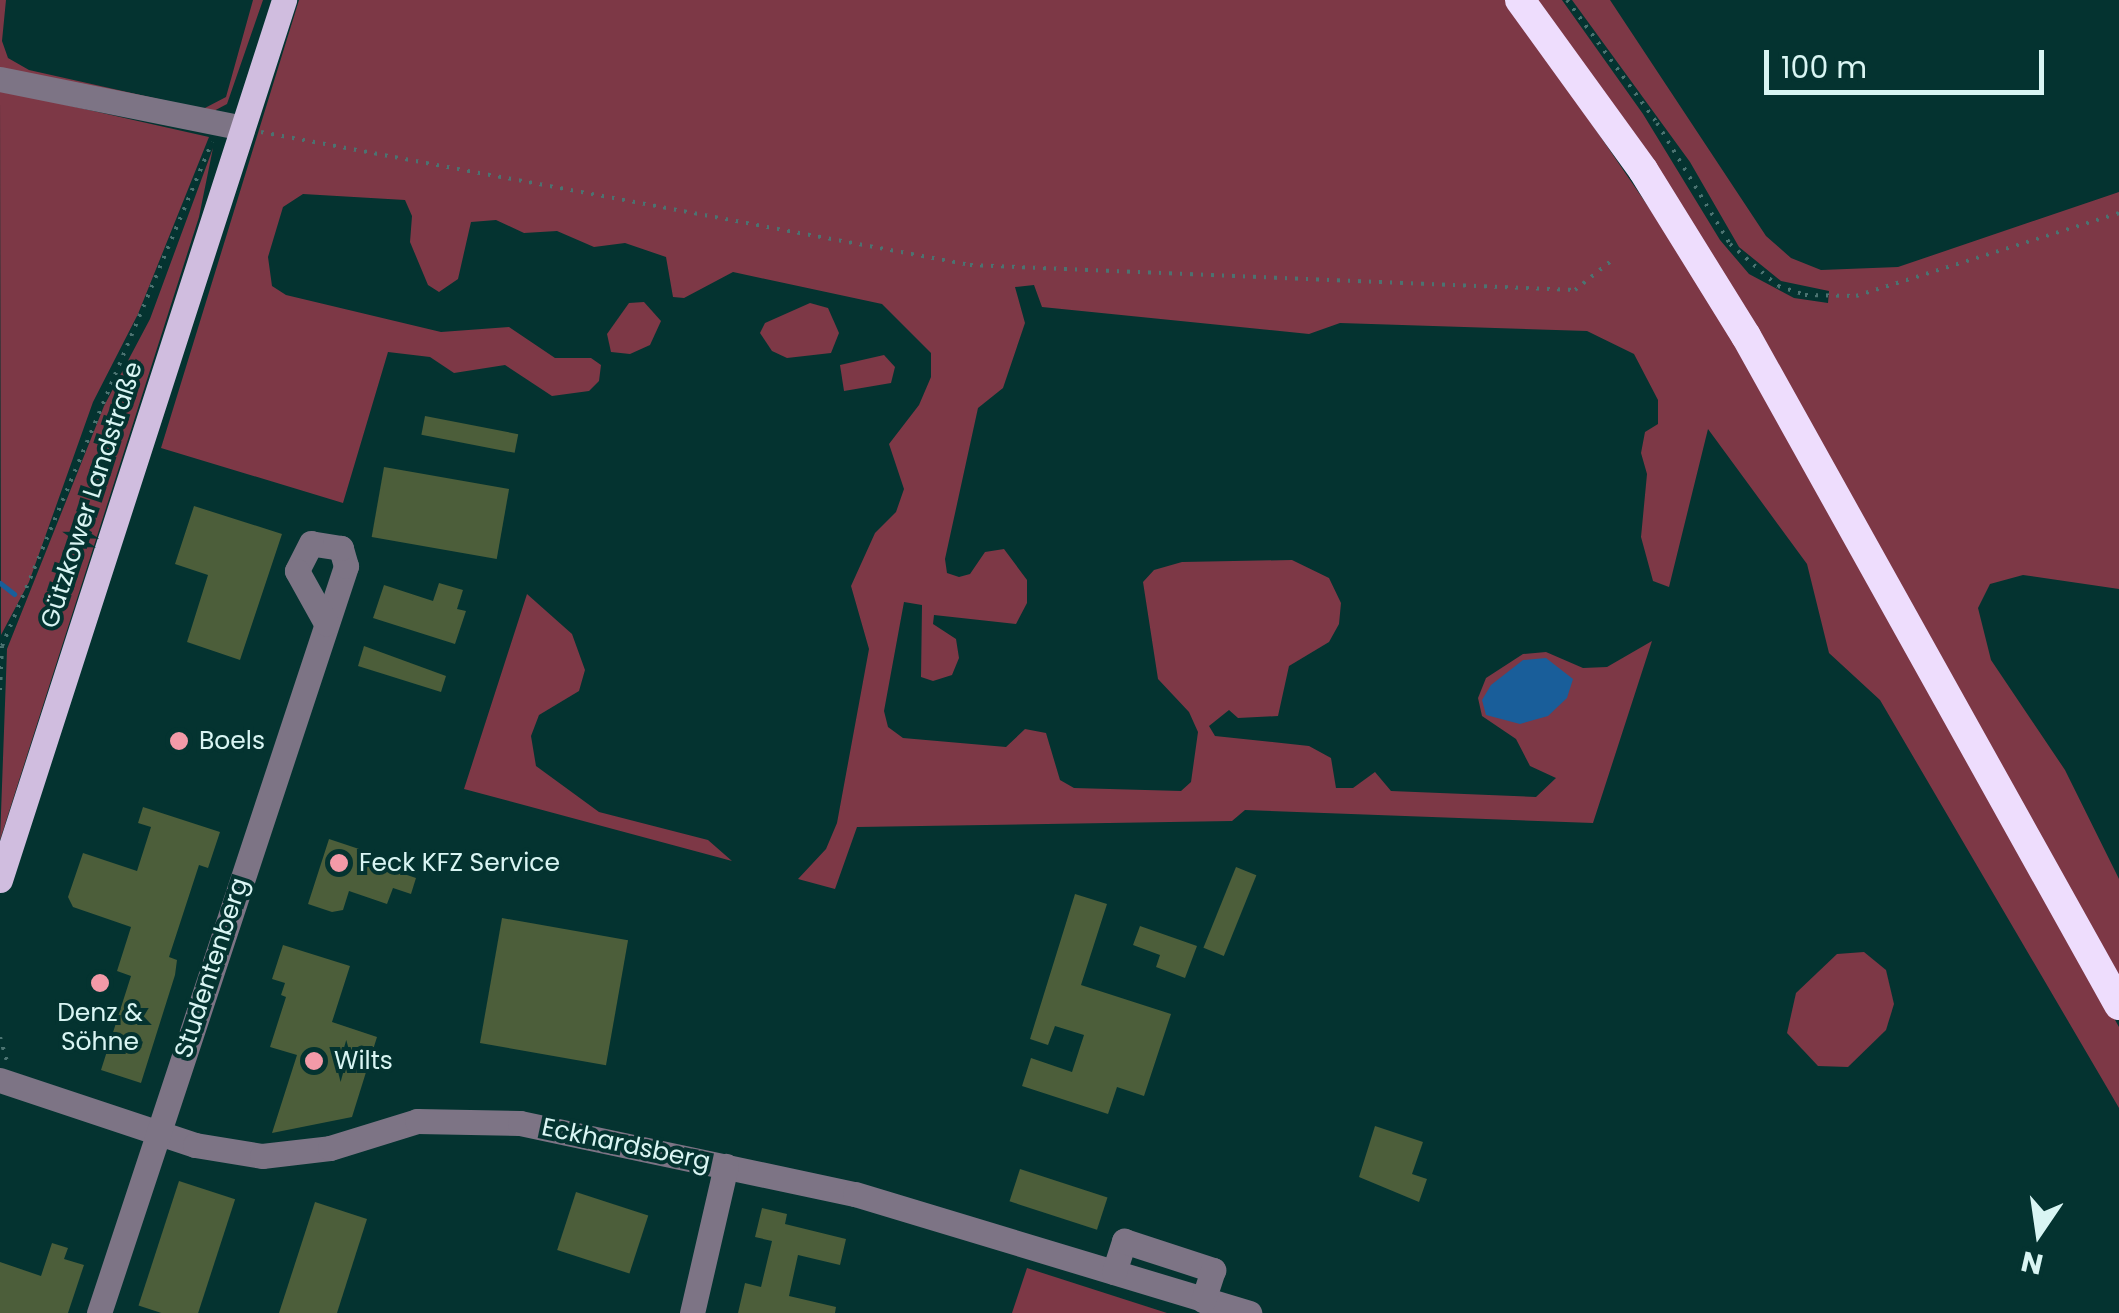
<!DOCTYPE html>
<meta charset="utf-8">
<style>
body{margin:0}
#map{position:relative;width:2119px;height:1313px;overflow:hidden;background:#043330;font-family:Poppins,sans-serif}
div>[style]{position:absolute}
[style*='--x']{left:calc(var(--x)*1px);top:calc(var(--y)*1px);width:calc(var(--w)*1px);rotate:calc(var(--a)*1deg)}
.green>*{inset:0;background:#7d3846}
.water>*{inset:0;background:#195e9a}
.stream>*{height:5px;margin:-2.5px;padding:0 2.5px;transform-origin:2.5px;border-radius:2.5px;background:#195e9a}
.building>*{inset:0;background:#4c5e3a;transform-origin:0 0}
.path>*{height:4px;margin-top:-2px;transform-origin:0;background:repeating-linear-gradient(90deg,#4b7371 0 2.5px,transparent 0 10.5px)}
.minor>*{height:25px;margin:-12.5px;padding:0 12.5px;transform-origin:12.5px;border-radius:12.5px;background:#7d7485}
.major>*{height:25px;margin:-12.5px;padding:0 12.5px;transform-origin:12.5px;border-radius:12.5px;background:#d0bddf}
.highway>*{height:30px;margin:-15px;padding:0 15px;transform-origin:15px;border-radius:15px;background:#eeddfd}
.dots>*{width:28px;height:28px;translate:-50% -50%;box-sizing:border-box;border:5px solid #043330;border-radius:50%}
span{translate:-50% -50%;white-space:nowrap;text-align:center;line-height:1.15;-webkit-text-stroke:8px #043330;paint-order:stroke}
.street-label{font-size:25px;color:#d9f5f3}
.poi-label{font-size:25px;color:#d9f5f3}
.left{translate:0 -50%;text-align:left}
.north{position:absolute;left:1989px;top:1183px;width:100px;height:100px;-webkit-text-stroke:8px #043330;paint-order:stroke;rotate:193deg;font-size:28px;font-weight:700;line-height:40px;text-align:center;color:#d9f5f3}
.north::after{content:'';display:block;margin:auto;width:35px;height:45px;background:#d9f5f3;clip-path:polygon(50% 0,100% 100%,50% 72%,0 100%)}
.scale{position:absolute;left:1764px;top:50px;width:280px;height:45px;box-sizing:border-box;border:5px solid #d9f5f3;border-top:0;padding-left:12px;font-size:30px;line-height:35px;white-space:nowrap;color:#d9f5f3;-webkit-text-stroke:8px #043330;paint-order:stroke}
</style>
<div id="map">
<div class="green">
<div style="clip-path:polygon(0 0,6px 0,2px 41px,8px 58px,29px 70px,203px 109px,226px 97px,253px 0,263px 0,227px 104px,210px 113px,0 70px)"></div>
<div style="clip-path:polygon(299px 0,1507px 0,1708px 294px,2119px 1027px,2119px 1108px,1880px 700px,1829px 653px,1807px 564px,1708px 429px,1669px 587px,1653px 581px,1641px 537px,1647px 474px,1641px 453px,1645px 432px,1658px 424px,1658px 400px,1634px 354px,1587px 331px,1340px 323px,1309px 334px,1042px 307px,1034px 285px,1015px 287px,1025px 323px,1003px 388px,978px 408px,945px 559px,947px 573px,959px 577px,970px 574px,985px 552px,1004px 549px,1027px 580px,1027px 603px,1016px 624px,934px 615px,933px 624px,956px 639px,959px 658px,952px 675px,933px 681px,921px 677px,922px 605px,904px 602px,884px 711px,888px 727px,903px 738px,1006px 747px,1025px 729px,1046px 733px,1060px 780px,1074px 788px,1181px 791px,1191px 782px,1198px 732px,1189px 712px,1158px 679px,1143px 582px,1154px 570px,1182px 562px,1292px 560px,1329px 578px,1341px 603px,1339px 624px,1329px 642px,1289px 666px,1278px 716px,1238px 718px,1229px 710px,1209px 726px,1215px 736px,1309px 746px,1331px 758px,1336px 788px,1353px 788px,1375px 772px,1391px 791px,1536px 797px,1556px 778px,1530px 766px,1516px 739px,1482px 716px,1478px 698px,1486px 678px,1523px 654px,1546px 652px,1583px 668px,1607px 667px,1652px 641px,1593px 823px,1245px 810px,1232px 821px,857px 827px,835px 889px,798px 879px,826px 849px,837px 823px,869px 649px,851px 586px,875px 533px,896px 512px,904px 489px,889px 444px,919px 405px,931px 377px,931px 353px,882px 304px,733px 272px,684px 298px,673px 297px,666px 257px,625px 243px,594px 247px,557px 231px,524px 233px,496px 220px,471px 222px,458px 279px,439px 292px,428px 285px,410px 242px,412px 216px,405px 200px,303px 194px,283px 207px,268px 257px,272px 286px,286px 295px,441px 332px,509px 327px,555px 358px,591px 358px,601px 365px,599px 381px,589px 391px,552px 396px,505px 365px,454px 373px,430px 357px,388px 352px,343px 503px,161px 448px)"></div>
<div style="clip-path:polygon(1536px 0,1562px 0,1643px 114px,1720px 240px,1749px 274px,1794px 298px,1828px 303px,1829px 291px,1781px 281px,1739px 247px,1690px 162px,1572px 0,1610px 0,1766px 236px,1791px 258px,1821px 270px,1898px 267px,2119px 192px,2119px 589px,2023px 575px,1990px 584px,1978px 608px,1991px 660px,2065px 770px,2119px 879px,2119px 986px)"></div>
<div style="clip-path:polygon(0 90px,209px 137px,138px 314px,93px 402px,29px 582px,1px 635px)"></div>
<div style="clip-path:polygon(213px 148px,199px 217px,0 840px,7px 649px,104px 406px,150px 319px)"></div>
<div style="clip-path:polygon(644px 302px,661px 321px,650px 345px,630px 354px,611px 352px,607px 334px,629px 303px)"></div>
<div style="clip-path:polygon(810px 303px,828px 308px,839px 333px,831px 353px,787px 358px,772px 351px,760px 333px,765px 323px)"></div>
<div style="clip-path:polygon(884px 355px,895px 367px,891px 383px,844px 391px,840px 365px)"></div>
<div style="clip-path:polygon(527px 594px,572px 634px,585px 670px,579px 691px,539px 715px,531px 736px,536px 766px,599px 812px,708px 840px,732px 861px,464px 789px)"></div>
<div style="clip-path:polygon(1864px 952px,1886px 970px,1894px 1004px,1886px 1030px,1848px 1067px,1818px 1066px,1787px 1033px,1796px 993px,1837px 954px)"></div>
<div style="clip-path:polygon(1027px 1268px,1167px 1313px,1012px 1313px)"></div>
</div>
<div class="water">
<div style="clip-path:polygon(1546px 658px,1573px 679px,1567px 698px,1548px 716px,1520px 724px,1486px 715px,1482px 700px,1491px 685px,1523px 660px)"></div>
</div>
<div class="stream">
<div style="--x:0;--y:583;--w:18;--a:38"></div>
</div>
<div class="building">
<div style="left:425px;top:416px;width:95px;height:19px;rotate:11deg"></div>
<div style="left:384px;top:467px;width:127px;height:71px;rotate:10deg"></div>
<div style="clip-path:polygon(194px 506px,282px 534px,240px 660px,187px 642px,208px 575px,175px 564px)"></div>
<div style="clip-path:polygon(439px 583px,463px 590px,457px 609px,466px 611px,455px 644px,373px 618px,384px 585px,433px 601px)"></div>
<div style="clip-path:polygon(364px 646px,446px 676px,441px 692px,358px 666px)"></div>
<div style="clip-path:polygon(143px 807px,220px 832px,208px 868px,199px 865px,169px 957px,177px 960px,175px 975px,141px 1083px,101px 1070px,131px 976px,117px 971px,131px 927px,73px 907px,68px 897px,83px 853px,137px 871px,151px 827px,138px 823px)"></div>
<div style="clip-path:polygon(329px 839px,383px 857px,380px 866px,416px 878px,411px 894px,393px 888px,387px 904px,349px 891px,343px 910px,332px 912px,308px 904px)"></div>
<div style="left:1236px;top:867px;width:22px;height:87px;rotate:22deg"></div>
<div style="clip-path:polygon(1075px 894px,1107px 904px,1081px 985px,1171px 1014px,1144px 1096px,1117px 1087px,1108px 1114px,1022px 1086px,1031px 1058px,1072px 1072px,1084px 1035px,1055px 1026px,1048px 1045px,1030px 1039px)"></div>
<div style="left:502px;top:918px;width:128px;height:127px;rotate:10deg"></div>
<div style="clip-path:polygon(1140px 926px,1197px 946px,1185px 978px,1156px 967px,1160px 955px,1133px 945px)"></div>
<div style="clip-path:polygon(283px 945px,350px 966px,332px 1022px,377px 1037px,352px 1117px,272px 1133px,297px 1055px,270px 1047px,286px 997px,281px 995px,285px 983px,272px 979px)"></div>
<div style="clip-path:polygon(1375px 1126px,1423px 1142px,1412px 1174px,1427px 1179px,1419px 1202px,1359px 1177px)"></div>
<div style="left:1020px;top:1169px;width:92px;height:34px;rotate:18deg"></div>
<div style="left:179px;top:1181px;width:59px;height:131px;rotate:18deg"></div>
<div style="left:576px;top:1192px;width:76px;height:61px;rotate:18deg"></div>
<div style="clip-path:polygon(315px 1202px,367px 1219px,337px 1313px,279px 1313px)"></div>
<div style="clip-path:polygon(762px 1208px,787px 1214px,785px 1224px,846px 1239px,840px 1265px,798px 1255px,789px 1296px,836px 1307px,835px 1313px,738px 1313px,745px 1283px,761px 1287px,772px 1241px,755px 1237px)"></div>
<div style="clip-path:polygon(52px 1243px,68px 1248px,64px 1259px,84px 1265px,68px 1313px,0 1313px,0 1262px,41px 1276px)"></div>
</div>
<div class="path">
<div style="--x:1567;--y:0;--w:152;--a:53.8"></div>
<div style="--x:1657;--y:123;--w:141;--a:58.9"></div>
<div style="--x:1730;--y:244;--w:64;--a:41.2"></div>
<div style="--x:1778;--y:286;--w:28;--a:18"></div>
<div style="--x:1805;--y:295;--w:51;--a:1.1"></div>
<div style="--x:1856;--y:296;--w:276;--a:-17.5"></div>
<div style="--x:261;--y:132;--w:721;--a:10.62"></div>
<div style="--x:970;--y:265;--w:606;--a:2.37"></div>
<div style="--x:1575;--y:290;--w:46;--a:-38.9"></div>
<div style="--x:0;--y:690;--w:44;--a:-87.4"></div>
<div style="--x:2;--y:646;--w:546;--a:-67.38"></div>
<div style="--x:0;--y:1037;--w:26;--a:74"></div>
</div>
<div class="minor">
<div style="--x:0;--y:79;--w:247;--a:11.4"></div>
<div style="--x:0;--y:1080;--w:206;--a:18.4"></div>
<div style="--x:195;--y:1145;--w:68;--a:9.3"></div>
<div style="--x:262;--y:1156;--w:68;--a:-6.7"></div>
<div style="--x:330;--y:1148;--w:91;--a:-17.2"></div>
<div style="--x:417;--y:1121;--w:103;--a:1.1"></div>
<div style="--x:520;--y:1123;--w:342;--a:12"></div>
<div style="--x:855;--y:1194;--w:412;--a:16.8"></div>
<div style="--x:1114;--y:1272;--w:33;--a:-72"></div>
<div style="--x:1124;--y:1241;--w:94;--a:18"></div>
<div style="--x:1213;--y:1270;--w:32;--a:108"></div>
<div style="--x:99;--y:1313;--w:787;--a:-71.7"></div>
<div style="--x:346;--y:566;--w:19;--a:-106"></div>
<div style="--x:341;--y:548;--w:30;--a:-171"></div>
<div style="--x:311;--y:543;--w:31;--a:117"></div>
<div style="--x:297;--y:571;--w:60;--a:60.9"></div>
<div style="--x:692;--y:1313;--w:151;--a:-77"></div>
</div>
<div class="major">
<div style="--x:0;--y:880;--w:925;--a:-72.11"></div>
</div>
<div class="highway">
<div style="--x:1520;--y:0;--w:210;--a:54.1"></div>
<div style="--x:1643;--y:170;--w:195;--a:58.2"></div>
<div style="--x:1746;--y:336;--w:766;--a:60.86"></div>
</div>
<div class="dots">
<div style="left:179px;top:741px;background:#f39aa8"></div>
<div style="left:339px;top:863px;background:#f39aa8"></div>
<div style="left:100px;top:983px;background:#f39aa8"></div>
<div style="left:314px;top:1061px;background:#f39aa8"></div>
</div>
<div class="street-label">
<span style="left:92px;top:495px;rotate:-72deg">Gützkower Landstraße</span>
<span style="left:212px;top:968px;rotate:-72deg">Studentenberg</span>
<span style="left:626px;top:1145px;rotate:12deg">Eckhardsberg</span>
</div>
<div class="poi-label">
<span class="left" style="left:199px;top:741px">Boels</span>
<span class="left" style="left:359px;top:863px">Feck KFZ Service</span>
<span style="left:100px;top:1028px">Denz &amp;<br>Söhne</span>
<span class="left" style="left:334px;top:1061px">Wilts</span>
</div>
<div class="north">N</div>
<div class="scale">100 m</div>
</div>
